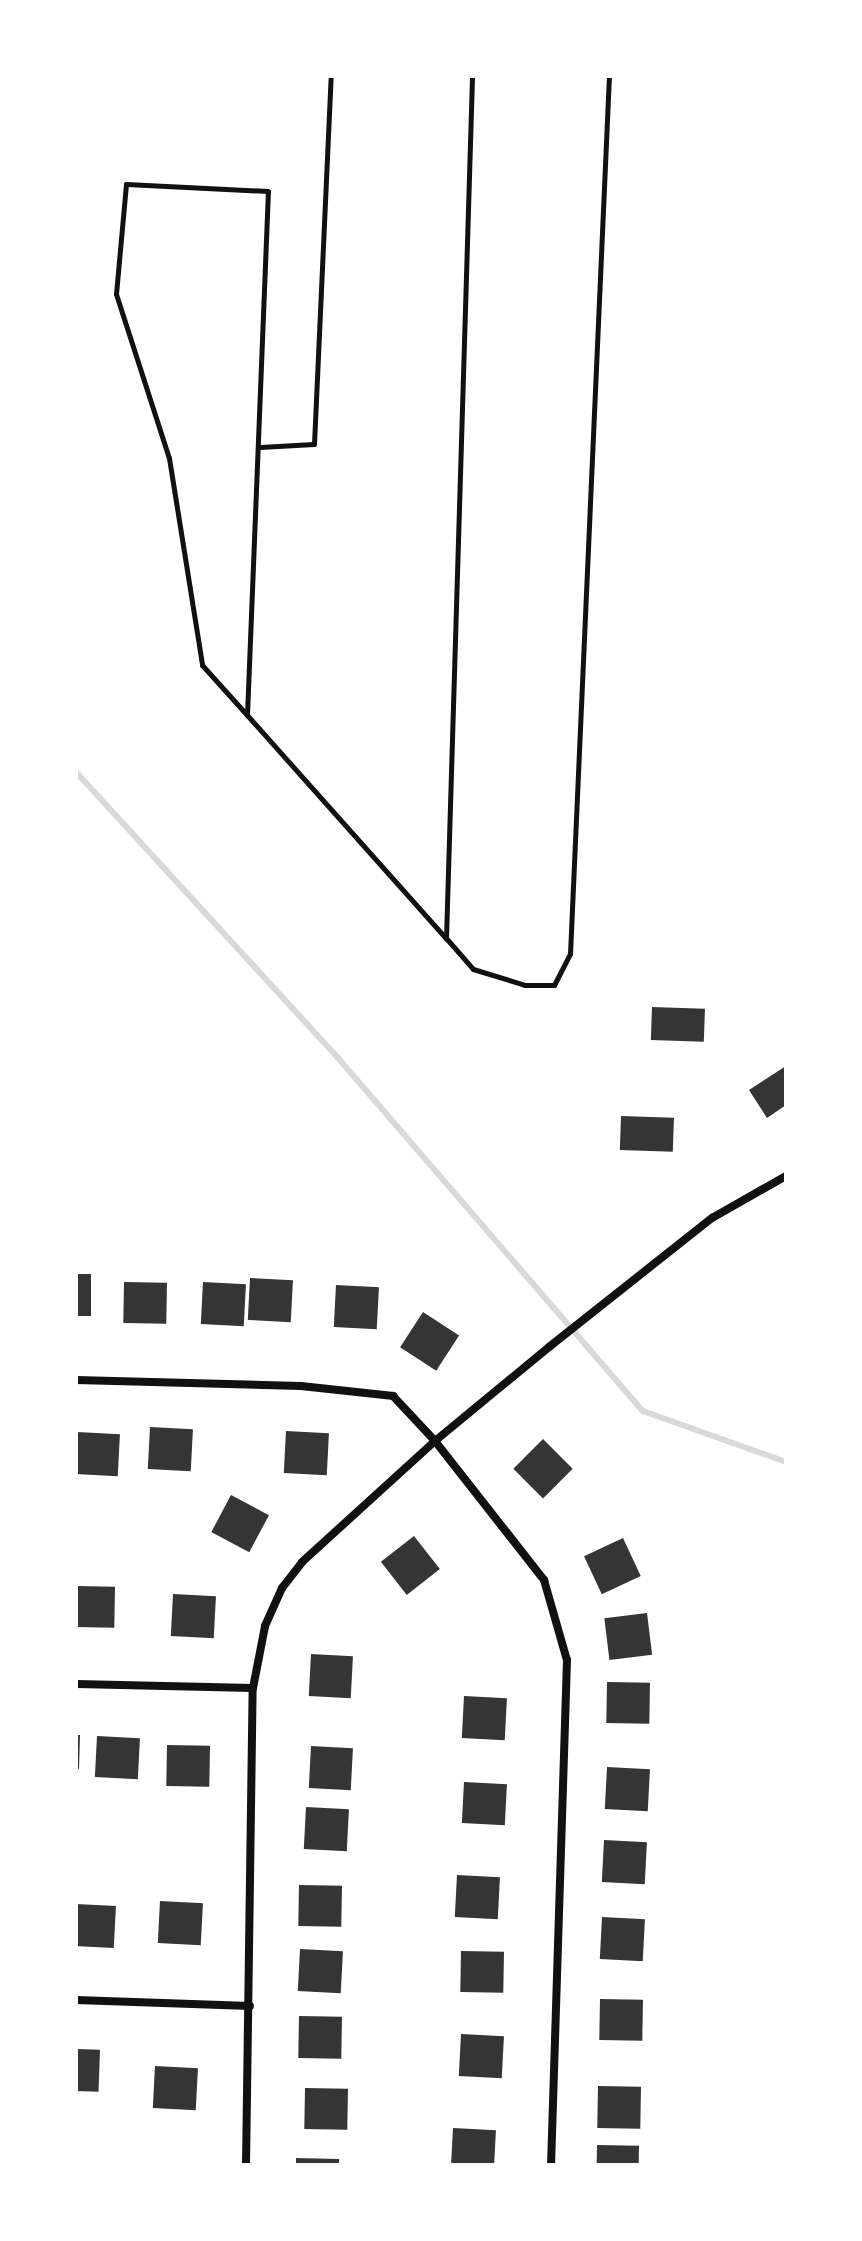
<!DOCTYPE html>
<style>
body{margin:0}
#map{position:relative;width:862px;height:2241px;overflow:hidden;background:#fff;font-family:"Libre Baskerville",serif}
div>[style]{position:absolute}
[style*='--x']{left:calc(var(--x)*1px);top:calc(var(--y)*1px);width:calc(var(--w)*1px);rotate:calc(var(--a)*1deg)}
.stream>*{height:6px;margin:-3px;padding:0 3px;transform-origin:3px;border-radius:3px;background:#d9d9d9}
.building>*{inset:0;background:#353535;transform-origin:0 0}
.service>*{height:5px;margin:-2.5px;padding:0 2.5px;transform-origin:2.5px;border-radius:2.5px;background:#111}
.minor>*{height:8px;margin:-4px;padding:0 4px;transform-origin:4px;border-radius:4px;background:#111}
span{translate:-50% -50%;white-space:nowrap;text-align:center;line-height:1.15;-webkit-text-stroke:6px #fff;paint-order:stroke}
.frame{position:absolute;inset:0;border:78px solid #fff;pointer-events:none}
</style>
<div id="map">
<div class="stream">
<div style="--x:76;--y:772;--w:388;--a:47.5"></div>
<div style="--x:338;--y:1058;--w:467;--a:49.2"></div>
<div style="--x:643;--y:1411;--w:152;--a:19.6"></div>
</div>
<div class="building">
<div style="left:652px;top:1007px;width:53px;height:33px;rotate:2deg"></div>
<div style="clip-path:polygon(786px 1066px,786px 1105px,767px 1118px,749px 1090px)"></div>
<div style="left:621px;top:1116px;width:53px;height:34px;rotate:2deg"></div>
<div style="left:76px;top:1274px;width:15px;height:42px"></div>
<div style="left:250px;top:1278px;width:43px;height:42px;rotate:3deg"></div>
<div style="left:124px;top:1282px;width:43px;height:41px;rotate:1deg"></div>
<div style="left:203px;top:1282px;width:43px;height:42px;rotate:3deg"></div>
<div style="left:336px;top:1285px;width:43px;height:42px;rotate:3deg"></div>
<div style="left:423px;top:1312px;width:43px;height:42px;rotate:33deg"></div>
<div style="left:150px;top:1427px;width:43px;height:42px;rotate:3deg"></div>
<div style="left:286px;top:1431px;width:43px;height:42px;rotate:3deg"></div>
<div style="left:77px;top:1432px;width:43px;height:42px;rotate:3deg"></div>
<div style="left:543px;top:1439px;width:42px;height:42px;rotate:45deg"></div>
<div style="left:231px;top:1495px;width:43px;height:42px;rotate:28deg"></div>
<div style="left:414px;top:1536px;width:42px;height:42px;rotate:52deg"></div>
<div style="left:623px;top:1538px;width:42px;height:43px;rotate:65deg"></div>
<div style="left:76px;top:1586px;width:39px;height:41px;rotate:1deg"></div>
<div style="left:173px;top:1594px;width:43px;height:42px;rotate:3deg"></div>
<div style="left:647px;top:1613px;width:42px;height:43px;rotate:83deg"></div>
<div style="left:311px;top:1654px;width:42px;height:42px;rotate:3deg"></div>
<div style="left:607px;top:1682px;width:43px;height:41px;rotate:1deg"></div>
<div style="left:464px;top:1696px;width:43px;height:42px;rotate:3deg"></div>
<div style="clip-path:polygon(76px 1735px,80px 1735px,79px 1769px,76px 1769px)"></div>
<div style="left:97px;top:1736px;width:43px;height:41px;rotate:3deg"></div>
<div style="left:167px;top:1745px;width:43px;height:41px;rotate:1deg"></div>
<div style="left:311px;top:1746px;width:42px;height:42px;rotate:3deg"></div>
<div style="left:607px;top:1767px;width:43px;height:42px;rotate:3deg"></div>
<div style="left:464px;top:1782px;width:43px;height:41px;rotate:3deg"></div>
<div style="left:306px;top:1807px;width:43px;height:42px;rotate:3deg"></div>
<div style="left:604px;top:1840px;width:43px;height:42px;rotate:3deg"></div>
<div style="left:457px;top:1875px;width:43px;height:42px;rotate:3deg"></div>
<div style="left:299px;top:1885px;width:43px;height:41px;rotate:1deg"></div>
<div style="left:160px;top:1901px;width:43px;height:42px;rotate:3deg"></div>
<div style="left:76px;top:1904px;width:40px;height:42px;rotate:3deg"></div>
<div style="left:602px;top:1917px;width:43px;height:42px;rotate:3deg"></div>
<div style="left:300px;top:1949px;width:43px;height:42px;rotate:3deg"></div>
<div style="left:461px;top:1951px;width:43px;height:41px;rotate:1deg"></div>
<div style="left:600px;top:1999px;width:43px;height:41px;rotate:1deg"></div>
<div style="left:299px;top:2016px;width:43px;height:42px;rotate:1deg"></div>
<div style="left:461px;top:2034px;width:43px;height:42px;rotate:3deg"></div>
<div style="left:76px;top:2049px;width:24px;height:42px;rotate:2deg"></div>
<div style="left:155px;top:2066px;width:43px;height:42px;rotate:3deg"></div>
<div style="left:598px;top:2086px;width:43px;height:42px;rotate:1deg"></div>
<div style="left:305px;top:2088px;width:43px;height:41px;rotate:1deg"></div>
<div style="left:453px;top:2128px;width:43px;height:37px;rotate:3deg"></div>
<div style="left:597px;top:2145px;width:42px;height:20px;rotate:1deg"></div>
<div style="clip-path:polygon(296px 2158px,339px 2159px,339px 2165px,296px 2165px)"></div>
</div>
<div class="service">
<div style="--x:260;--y:447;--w:54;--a:-3.2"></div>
<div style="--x:314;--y:444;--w:368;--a:-87.4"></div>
<div style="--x:247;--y:715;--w:524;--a:-87.71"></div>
<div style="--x:268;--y:191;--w:142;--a:-177.2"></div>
<div style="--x:126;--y:184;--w:110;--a:95.2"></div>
<div style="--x:116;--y:294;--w:172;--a:72.1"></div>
<div style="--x:169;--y:458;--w:210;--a:80.9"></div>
<div style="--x:202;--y:665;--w:67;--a:48"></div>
<div style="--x:247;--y:715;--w:299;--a:48.3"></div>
<div style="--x:446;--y:938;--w:41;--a:48.9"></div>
<div style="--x:473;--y:969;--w:54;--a:17.1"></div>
<div style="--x:525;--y:985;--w:29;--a:0"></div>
<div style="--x:554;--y:985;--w:35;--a:-63"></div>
<div style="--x:570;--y:954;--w:879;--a:-87.46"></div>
<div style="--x:446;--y:938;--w:862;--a:-88.27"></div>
</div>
<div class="minor">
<div style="--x:76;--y:1380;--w:225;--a:1.5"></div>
<div style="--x:301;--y:1386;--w:93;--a:6.2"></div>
<div style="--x:393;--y:1396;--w:62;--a:47"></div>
<div style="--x:435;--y:1441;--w:177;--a:51.9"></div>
<div style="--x:544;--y:1580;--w:83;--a:74"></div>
<div style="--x:567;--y:1660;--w:505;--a:91.81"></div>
<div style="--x:76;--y:1684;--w:177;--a:1.3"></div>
<div style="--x:76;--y:2000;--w:174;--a:2"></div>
<div style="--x:246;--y:2165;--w:477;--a:-89.2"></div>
<div style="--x:253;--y:1688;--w:63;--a:-79"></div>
<div style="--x:265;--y:1626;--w:42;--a:-65.9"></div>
<div style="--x:282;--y:1588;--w:33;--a:-52"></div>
<div style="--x:302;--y:1562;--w:180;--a:-42.3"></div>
<div style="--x:435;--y:1441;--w:148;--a:-39.5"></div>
<div style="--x:549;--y:1347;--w:208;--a:-38.4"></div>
<div style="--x:712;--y:1218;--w:85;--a:-29.6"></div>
</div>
<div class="frame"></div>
</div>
